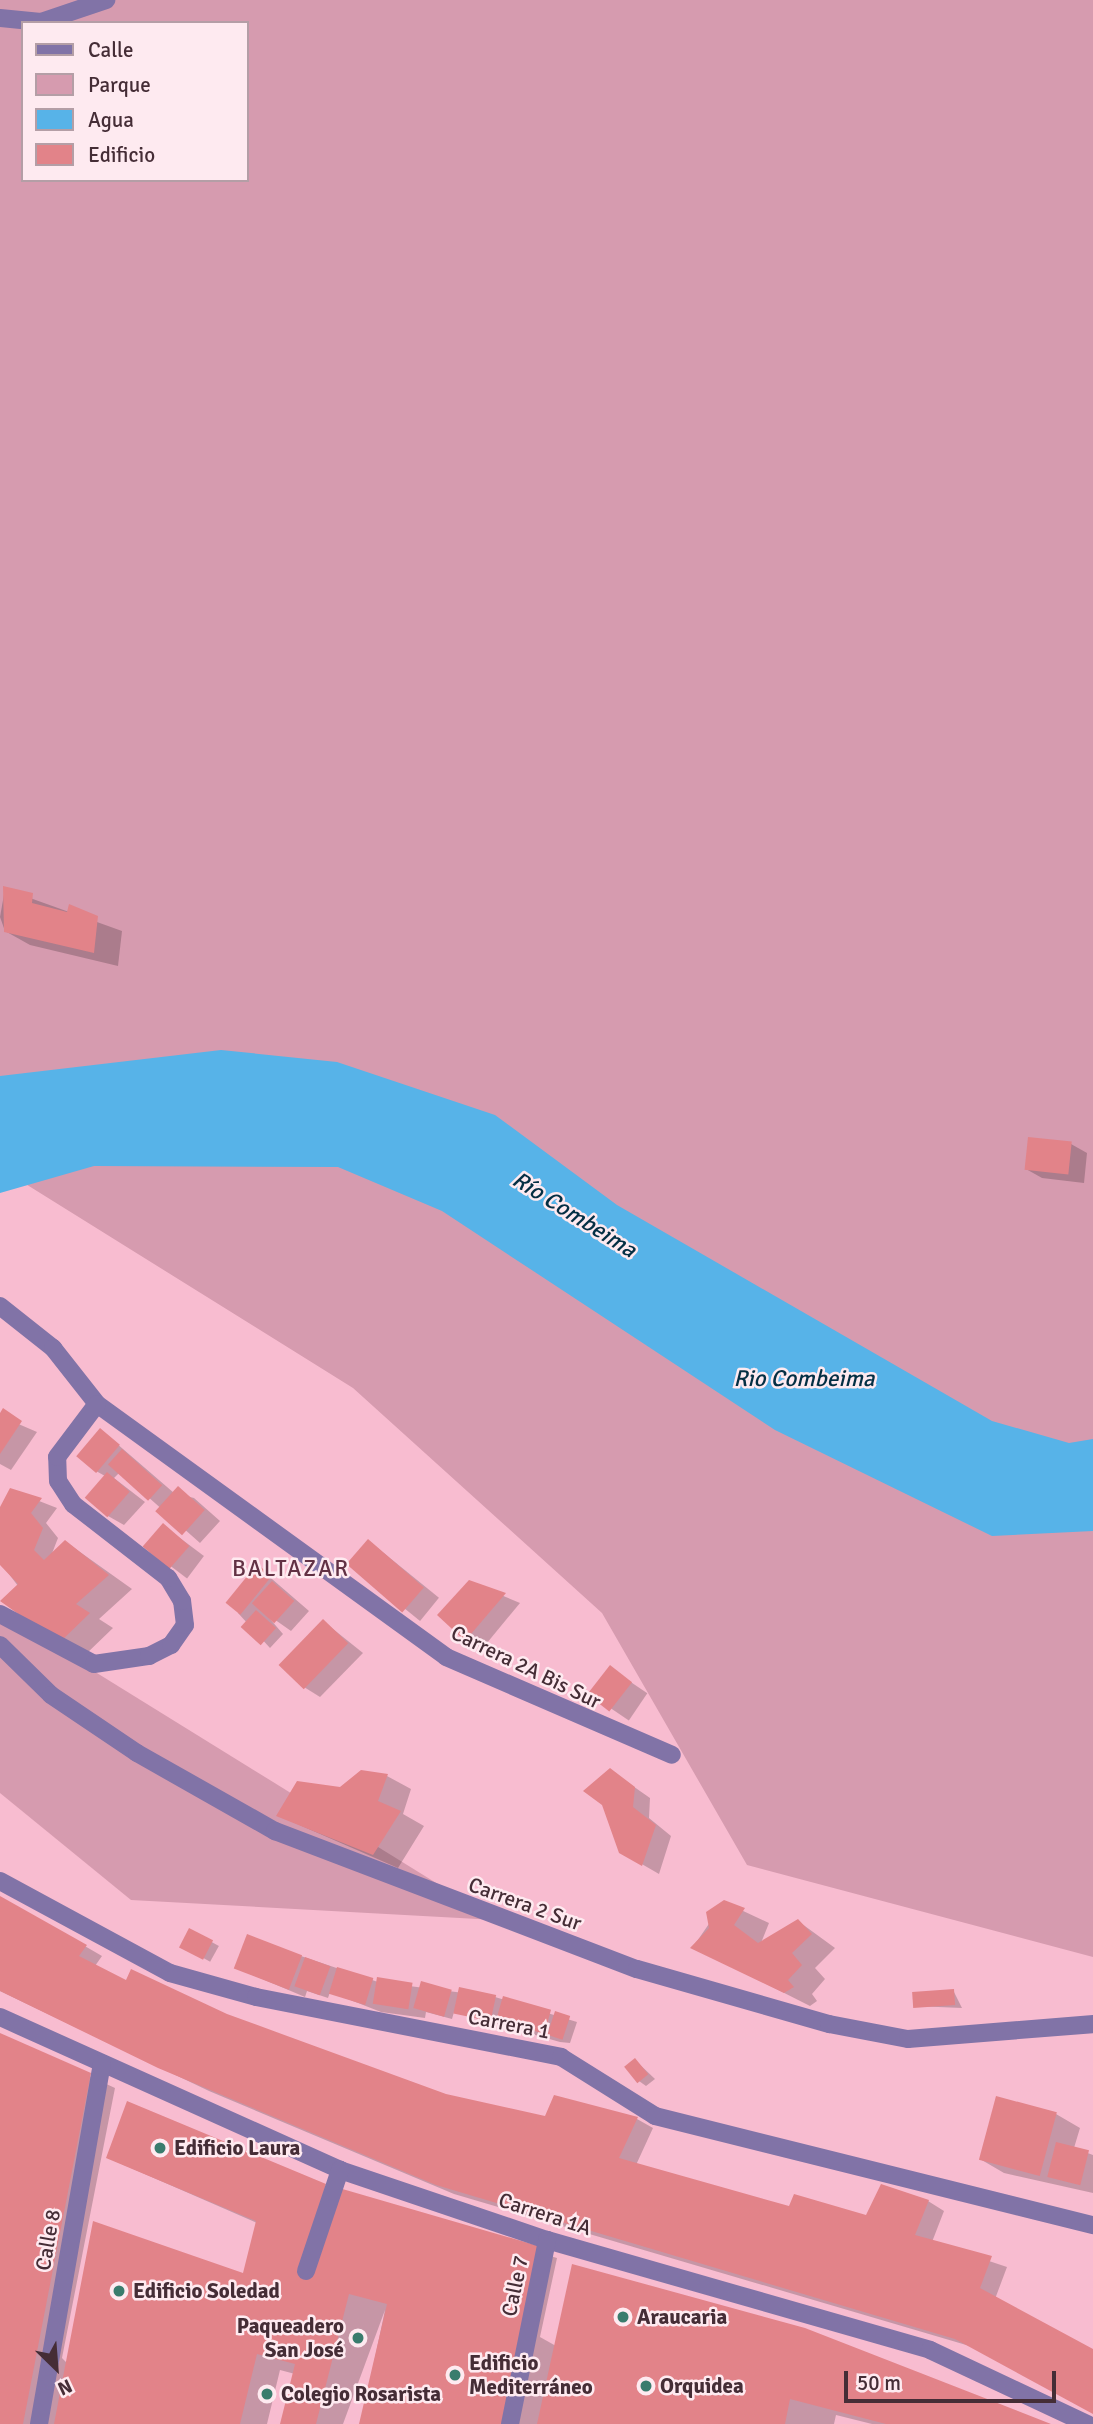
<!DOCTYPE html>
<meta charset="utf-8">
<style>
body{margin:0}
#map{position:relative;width:1093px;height:2424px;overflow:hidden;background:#f8bcd0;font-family:Signika,sans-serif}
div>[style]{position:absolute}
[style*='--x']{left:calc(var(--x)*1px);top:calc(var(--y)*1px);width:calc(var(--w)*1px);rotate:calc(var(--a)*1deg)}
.green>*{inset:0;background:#d69baf}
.water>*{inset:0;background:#57b3e8}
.shadow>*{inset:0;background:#0003;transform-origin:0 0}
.building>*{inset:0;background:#e28389;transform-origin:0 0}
.minor>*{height:18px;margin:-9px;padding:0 9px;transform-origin:9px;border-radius:9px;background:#8173a7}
.dots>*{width:19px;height:19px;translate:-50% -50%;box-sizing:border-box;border:4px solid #feeaf0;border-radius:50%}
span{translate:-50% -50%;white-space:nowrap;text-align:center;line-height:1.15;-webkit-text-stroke:5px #feeaf0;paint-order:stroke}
.street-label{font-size:21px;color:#452d36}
.poi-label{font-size:21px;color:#452d36;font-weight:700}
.left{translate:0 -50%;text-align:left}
.right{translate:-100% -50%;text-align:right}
.water-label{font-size:23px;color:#042f44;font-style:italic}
.neighbourhood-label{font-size:23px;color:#623144;letter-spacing:2px}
.legend{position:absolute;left:21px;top:21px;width:228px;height:161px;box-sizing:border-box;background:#feeaf0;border:2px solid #b49ea6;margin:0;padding:9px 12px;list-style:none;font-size:21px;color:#452d36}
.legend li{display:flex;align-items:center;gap:14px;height:35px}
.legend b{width:35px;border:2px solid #b49ea6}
.north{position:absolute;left:21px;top:2333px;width:70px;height:70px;-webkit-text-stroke:5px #feeaf0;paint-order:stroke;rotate:155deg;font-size:19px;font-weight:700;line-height:28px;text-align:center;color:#452d36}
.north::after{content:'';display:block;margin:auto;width:24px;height:32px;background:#452d36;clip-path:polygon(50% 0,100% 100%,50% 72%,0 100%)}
.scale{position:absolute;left:844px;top:2371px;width:212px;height:32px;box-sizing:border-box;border:4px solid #452d36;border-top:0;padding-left:9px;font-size:21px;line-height:24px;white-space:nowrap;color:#452d36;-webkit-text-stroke:5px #feeaf0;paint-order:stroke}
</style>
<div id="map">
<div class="green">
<div style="clip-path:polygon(evenodd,0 0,1093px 0,1093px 1957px,747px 1865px,602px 1613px,353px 1388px,0 1168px,0 0,23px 23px,247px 23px,247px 180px,23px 180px,23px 23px)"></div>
<div style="clip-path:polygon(0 1613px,496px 1920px,131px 1900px,0 1793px)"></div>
</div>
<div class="water">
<div style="clip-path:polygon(221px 1050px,337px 1062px,495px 1115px,617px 1205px,992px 1421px,1069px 1443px,1093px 1439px,1093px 1531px,992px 1536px,775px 1430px,442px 1211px,338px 1167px,94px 1166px,0 1193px,0 1076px)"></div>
</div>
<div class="shadow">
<div style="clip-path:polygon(5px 889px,122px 931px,118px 966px,30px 945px,5px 931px,0 917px)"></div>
<div style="clip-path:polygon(1071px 1144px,1087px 1153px,1084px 1183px,1042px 1178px,1026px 1169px)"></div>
<div style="clip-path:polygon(0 1416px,37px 1432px,11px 1470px,0 1464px)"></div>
<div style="clip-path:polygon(101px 1430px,174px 1493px,194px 1498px,220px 1521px,200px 1543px,120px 1472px,114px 1478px,145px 1502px,124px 1525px,108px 1516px,105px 1476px,96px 1471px)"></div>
<div style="clip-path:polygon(11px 1490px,57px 1508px,46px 1523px,58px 1538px,51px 1556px,66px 1542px,132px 1589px,99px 1619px,113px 1628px,84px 1656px,60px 1642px,0 1562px,0 1511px)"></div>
<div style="left:164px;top:1526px;width:50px;height:28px;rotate:37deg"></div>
<div style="left:369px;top:1541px;width:90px;height:30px;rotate:39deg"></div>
<div style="clip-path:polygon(257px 1566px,309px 1611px,291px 1631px,264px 1612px,283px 1634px,270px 1648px,238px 1613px)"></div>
<div style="clip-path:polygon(470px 1582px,520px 1603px,482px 1649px,439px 1615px)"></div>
<div style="clip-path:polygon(323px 1621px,363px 1653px,320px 1697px,304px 1687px)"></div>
<div style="left:610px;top:1668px;width:45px;height:33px;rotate:34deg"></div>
<div style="clip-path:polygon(610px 1770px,650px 1798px,649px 1818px,671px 1836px,659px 1874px,621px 1852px)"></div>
<div style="clip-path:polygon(387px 1776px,411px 1789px,403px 1814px,424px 1826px,398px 1868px,279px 1816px)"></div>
<div style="clip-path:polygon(0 1897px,102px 1956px,95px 1966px,127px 1982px,472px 2104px,546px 2118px,637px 2119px,653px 2128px,636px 2165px,790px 2208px,867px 2217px,928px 2201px,944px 2211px,932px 2242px,1007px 2267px,995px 2299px,1093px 2354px,1093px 2413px,973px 2347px,454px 2194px,209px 2091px,0 1991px)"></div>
<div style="clip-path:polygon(724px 1902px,769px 1923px,761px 1943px,798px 1921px,835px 1948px,815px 1968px,825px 1979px,812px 1994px,817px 2001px,810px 2006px,693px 1947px)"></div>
<div style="left:190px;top:1930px;width:33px;height:18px;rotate:29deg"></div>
<div style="clip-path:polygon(301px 1956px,378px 1982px,495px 1997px,577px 2022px,570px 2043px,560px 2042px,454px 2012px,452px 2019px,426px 2012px,425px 2018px,381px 2012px,330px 1992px,328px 1998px,307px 1991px,305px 1997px,236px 1968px)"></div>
<div style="clip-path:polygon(953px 1990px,962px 2008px,914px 2006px)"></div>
<div style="clip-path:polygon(0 2035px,115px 2088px,62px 2358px,67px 2363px,244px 2275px,257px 2223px,108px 2158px,214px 2139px,339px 2194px,557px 2258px,540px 2337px,556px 2346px,804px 2330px,1049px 2424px,872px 2424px,836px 2415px,834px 2424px,361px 2424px,385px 2310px,343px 2424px,282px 2424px,295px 2374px,280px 2370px,267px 2424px,0 2424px)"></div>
<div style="clip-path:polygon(635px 2060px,655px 2079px,646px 2086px,639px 2081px)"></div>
<div style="clip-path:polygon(1056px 2114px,1080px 2128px,1074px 2148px,1093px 2155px,1093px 2193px,1004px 2173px,980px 2159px)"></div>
</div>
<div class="building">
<div style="clip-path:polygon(3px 886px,33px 893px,32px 903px,67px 912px,69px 904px,98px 916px,94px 953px,4px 932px)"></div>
<div style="left:1028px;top:1137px;width:44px;height:33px;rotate:6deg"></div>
<div style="clip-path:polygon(3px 1408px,22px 1421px,0 1454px,0 1413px)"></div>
<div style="left:100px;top:1428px;width:26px;height:37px;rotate:40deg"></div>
<div style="left:122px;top:1449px;width:54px;height:21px;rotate:42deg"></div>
<div style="left:107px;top:1472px;width:30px;height:34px;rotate:41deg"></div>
<div style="left:178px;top:1486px;width:36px;height:34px;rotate:42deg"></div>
<div style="clip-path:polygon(10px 1488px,42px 1498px,31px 1513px,43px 1528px,34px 1550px,44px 1560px,65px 1540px,109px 1575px,76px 1604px,90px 1613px,59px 1643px,0 1601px,18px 1584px,0 1565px,0 1507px)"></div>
<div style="left:163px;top:1523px;width:35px;height:31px;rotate:41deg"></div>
<div style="left:368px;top:1539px;width:74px;height:33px;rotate:41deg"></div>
<div style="left:257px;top:1564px;width:19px;height:50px;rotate:39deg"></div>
<div style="clip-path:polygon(469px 1580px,506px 1593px,465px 1641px,437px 1615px)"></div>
<div style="left:272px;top:1581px;width:30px;height:30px;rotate:42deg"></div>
<div style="left:256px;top:1610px;width:27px;height:23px;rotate:42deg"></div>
<div style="left:323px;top:1619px;width:35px;height:64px;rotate:44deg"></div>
<div style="left:610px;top:1665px;width:28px;height:37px;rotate:38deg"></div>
<div style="clip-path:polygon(610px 1768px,635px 1787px,633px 1807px,656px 1825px,642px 1866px,619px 1853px,602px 1805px,583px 1791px)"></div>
<div style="clip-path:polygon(361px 1770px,388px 1774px,378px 1801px,401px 1811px,373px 1855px,276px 1816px,297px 1781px,340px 1787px)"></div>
<div style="clip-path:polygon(0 1896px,87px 1945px,79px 1956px,126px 1980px,131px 1969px,227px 2014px,446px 2094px,545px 2116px,554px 2095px,638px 2117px,619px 2158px,789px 2206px,794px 2194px,866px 2215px,881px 2184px,929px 2200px,915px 2235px,992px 2256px,980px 2288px,1093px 2349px,1093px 2414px,955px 2339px,436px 2185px,158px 2068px,0 1991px)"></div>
<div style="clip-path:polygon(724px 1900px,745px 1908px,734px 1925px,758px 1943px,798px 1919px,812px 1934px,792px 1953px,802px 1965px,788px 1980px,794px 1987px,784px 1993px,690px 1948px,709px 1928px,706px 1912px)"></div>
<div style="left:189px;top:1928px;width:27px;height:22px;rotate:27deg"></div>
<div style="left:247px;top:1934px;width:59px;height:37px;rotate:21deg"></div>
<div style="left:305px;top:1957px;width:27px;height:31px;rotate:20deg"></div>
<div style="left:337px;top:1967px;width:38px;height:28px;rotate:17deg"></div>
<div style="left:377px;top:1977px;width:36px;height:27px;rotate:9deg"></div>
<div style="left:421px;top:1981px;width:32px;height:28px;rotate:16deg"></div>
<div style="left:459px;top:1987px;width:38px;height:27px;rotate:12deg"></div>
<div style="left:954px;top:1989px;width:16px;height:42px;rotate:86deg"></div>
<div style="left:503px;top:1996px;width:50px;height:25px;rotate:16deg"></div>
<div style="left:555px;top:2011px;width:16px;height:25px;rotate:18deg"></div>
<div style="clip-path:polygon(0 2033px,91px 2073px,23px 2424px,0 2424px)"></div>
<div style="left:635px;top:2058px;width:21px;height:14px;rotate:51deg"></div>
<div style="left:996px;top:2096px;width:63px;height:66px;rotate:15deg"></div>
<div style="clip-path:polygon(127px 2101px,326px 2184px,298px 2275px,312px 2277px,339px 2188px,542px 2247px,505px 2424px,359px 2424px,387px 2304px,349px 2294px,316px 2424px,280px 2424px,295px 2364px,257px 2354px,240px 2424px,54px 2424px,93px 2221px,243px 2273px,256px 2221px,106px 2158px)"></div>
<div style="left:1056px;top:2142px;width:34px;height:36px;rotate:14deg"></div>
<div style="clip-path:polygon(572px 2264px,805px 2328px,1051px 2424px,886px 2424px,790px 2399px,785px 2424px,537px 2424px)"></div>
</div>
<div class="minor">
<div style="--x:0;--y:18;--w:41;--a:5.6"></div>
<div style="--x:41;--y:22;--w:69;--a:-18.7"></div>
<div style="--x:0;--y:1306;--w:68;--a:38.4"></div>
<div style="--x:53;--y:1348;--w:71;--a:51.8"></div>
<div style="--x:97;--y:1404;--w:431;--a:35.9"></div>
<div style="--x:446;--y:1657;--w:246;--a:23.4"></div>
<div style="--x:0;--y:1614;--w:106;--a:28"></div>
<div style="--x:94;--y:1664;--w:56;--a:-8.3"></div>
<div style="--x:149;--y:1656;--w:25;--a:-27"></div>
<div style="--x:171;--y:1645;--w:24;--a:-55"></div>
<div style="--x:185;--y:1625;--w:24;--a:-97"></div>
<div style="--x:182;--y:1601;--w:27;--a:-121"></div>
<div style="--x:168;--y:1578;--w:120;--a:-142.1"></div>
<div style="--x:73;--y:1504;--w:27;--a:-123"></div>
<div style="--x:58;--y:1481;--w:24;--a:-92"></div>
<div style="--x:57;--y:1457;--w:66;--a:-53"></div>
<div style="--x:0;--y:1645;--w:71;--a:44.4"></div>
<div style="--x:51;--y:1695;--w:104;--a:34"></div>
<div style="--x:137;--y:1753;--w:159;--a:29.5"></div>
<div style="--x:275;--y:1831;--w:387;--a:20.9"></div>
<div style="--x:637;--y:1969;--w:200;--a:16"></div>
<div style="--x:829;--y:2024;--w:80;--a:10.8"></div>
<div style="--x:908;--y:2039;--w:186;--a:-4.6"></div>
<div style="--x:0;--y:1881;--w:193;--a:28.4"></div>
<div style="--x:170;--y:1973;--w:89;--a:15.6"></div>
<div style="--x:256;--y:1997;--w:311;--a:11.1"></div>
<div style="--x:561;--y:2057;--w:111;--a:32.1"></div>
<div style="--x:655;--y:2116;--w:451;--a:14"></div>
<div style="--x:0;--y:2017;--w:373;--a:24.2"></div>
<div style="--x:340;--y:2170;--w:219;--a:18.7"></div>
<div style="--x:547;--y:2240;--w:398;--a:16"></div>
<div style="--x:930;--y:2350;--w:174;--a:25.2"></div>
<div style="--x:306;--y:2271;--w:107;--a:-71.4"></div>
<div style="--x:39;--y:2424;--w:366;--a:-80.1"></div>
<div style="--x:510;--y:2424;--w:188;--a:-78.6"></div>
</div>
<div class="dots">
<div style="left:160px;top:2148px;background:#3a7c6d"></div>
<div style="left:119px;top:2291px;background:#3a7c6d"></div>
<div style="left:623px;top:2317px;background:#3a7c6d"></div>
<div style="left:358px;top:2338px;background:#3a7c6d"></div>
<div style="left:455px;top:2375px;background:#3a7c6d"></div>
<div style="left:646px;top:2386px;background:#3a7c6d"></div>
<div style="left:267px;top:2394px;background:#3a7c6d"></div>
</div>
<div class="street-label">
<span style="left:526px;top:1667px;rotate:26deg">Carrera 2A Bis Sur</span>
<span style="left:525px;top:1904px;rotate:20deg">Carrera 2 Sur</span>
<span style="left:509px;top:2024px;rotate:11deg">Carrera 1</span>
<span style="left:545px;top:2214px;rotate:18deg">Carrera 1A</span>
<span style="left:48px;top:2240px;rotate:-80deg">Calle 8</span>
<span style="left:515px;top:2286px;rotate:-78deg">Calle 7</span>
</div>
<div class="poi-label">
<span class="left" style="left:174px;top:2148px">Edificio Laura</span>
<span class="left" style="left:133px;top:2291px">Edificio Soledad</span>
<span class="left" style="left:637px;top:2317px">Araucaria</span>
<span class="right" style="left:344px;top:2338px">Paqueadero<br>San José</span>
<span class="left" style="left:469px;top:2375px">Edificio<br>Mediterráneo</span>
<span class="left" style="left:660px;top:2386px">Orquidea</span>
<span class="left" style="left:281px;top:2394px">Colegio Rosarista</span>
</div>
<div class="water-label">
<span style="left:574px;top:1215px;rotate:32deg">Río Combeima</span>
<span style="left:804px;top:1379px">Rio Combeima</span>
</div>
<div class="neighbourhood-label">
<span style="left:291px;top:1569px">BALTAZAR</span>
</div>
<ul class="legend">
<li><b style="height:9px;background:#8173a7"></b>Calle</li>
<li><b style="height:19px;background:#d69baf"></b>Parque</li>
<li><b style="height:19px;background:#57b3e8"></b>Agua</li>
<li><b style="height:19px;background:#e28389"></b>Edificio</li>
</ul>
<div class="north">N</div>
<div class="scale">50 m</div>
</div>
